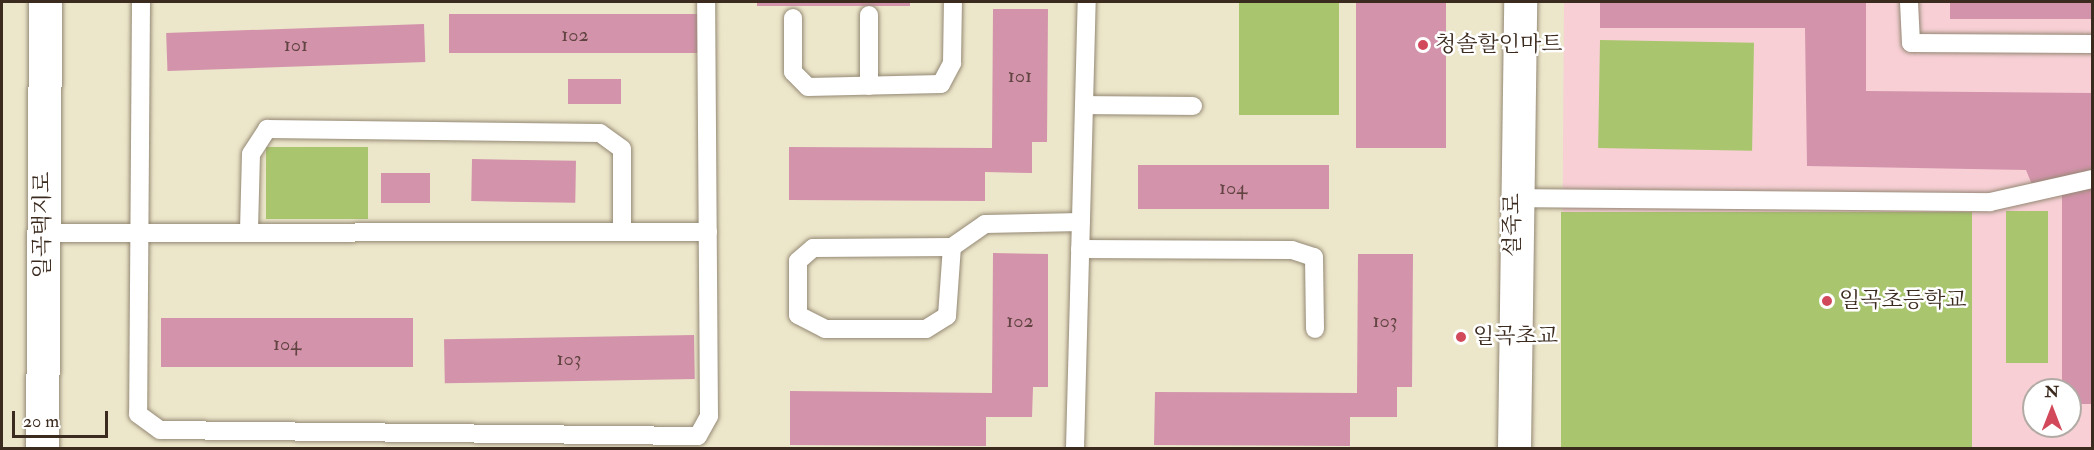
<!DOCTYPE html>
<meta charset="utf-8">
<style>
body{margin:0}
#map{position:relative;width:2094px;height:450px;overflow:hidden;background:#ece6ca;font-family:"IM FELL Double Pica","Noto Serif KR",serif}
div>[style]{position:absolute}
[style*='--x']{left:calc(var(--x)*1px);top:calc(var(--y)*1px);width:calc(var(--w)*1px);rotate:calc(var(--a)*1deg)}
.built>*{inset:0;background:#f7cfd5}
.green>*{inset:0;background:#a9c66e;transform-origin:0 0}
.building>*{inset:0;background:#d393ab;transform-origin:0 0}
.roads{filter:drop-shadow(0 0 2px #948874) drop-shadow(0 0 2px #948874)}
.service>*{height:18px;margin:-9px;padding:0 9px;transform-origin:9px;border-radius:9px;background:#fff}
.tertiary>*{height:33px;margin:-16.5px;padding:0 16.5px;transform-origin:16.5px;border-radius:16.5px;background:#fff}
.secondary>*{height:33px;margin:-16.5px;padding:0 16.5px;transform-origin:16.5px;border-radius:16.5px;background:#fff}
.dots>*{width:16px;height:16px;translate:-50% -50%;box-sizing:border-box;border:3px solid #fff;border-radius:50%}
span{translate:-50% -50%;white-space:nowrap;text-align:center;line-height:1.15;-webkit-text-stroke:5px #fff;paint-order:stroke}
.number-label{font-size:20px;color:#614441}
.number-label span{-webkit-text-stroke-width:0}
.poi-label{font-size:22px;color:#3b2a1e}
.left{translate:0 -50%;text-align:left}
.street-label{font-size:22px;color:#3b2a1e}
.frame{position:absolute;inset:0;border:3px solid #3b2a1e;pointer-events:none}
.north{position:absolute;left:2022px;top:378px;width:60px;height:60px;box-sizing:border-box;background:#fff;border:2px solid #b1aaa5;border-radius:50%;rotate:0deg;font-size:16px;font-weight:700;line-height:24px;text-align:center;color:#3b2a1e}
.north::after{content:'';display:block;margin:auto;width:21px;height:27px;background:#d1495b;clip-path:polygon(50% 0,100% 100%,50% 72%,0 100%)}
.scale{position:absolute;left:12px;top:411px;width:96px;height:27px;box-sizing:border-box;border:3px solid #3b2a1e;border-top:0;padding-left:8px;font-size:18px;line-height:21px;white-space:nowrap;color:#3b2a1e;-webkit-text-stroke:4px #fff;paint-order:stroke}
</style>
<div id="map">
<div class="built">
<div style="clip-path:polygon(evenodd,1564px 2px,2092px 2px,2092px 448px,1561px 448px,1564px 2px,2034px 390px,2070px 390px,2070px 426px,2034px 426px,2034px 390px)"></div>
</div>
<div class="green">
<div style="left:1239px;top:2px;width:100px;height:113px"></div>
<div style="left:1600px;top:40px;width:154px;height:108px;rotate:1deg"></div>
<div style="left:368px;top:147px;width:72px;height:102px;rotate:90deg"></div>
<div style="left:2006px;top:211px;width:42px;height:152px"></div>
<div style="left:1561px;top:212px;width:411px;height:236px"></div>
</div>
<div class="building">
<div style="left:757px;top:2px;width:153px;height:4px"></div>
<div style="left:1356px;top:2px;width:90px;height:146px"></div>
<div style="clip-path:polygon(1600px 2px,1866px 2px,1866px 91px,2092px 93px,2092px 404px,2070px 404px,2070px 390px,2062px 390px,2062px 191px,2035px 192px,2026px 170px,1807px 166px,1805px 28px,1600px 28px)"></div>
<div style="left:1950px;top:2px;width:142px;height:17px"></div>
<div style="clip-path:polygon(993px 9px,1048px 9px,1047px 142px,1032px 142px,1032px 173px,985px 172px,985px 201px,789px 200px,789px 147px,992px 148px)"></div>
<div style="left:449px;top:14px;width:251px;height:39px"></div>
<div style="left:424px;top:24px;width:38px;height:258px;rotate:88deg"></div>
<div style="left:621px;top:79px;width:25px;height:53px;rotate:90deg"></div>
<div style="left:472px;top:159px;width:104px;height:42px;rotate:1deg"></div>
<div style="left:1138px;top:165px;width:191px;height:44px"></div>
<div style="left:381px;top:173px;width:49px;height:30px"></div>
<div style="clip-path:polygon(993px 253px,1048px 254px,1048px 387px,1033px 387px,1032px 417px,986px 417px,986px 446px,790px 445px,790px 391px,992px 393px)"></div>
<div style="clip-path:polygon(1358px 254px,1413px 254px,1412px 387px,1397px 387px,1397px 417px,1350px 417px,1350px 446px,1154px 445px,1155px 392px,1357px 393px)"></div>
<div style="left:161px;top:318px;width:252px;height:49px"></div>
<div style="left:694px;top:335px;width:44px;height:250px;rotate:89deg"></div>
</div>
<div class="roads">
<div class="service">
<div style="--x:141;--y:2;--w:412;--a:90.4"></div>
<div style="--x:138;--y:414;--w:27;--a:36"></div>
<div style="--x:160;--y:430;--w:538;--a:0.64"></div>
<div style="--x:698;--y:436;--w:23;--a:-61"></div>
<div style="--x:709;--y:416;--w:414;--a:-90.4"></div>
<div style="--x:1909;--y:2;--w:41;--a:87.2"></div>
<div style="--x:1911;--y:43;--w:181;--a:0.3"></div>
<div style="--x:869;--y:15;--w:71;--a:90"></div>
<div style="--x:793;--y:18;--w:54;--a:90"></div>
<div style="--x:793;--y:72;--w:21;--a:45"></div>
<div style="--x:808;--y:87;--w:133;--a:-1.3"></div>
<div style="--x:941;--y:84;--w:24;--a:-62"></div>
<div style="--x:952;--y:63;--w:61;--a:-89.1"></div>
<div style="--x:1084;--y:105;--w:109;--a:0.5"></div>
<div style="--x:1513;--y:198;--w:477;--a:0.5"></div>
<div style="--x:1990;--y:202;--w:105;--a:-12.7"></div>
<div style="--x:249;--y:230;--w:76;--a:-88.5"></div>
<div style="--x:251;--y:154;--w:30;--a:-57"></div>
<div style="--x:267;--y:129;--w:333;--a:0.7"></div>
<div style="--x:600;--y:133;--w:27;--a:36"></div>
<div style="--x:622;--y:149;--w:83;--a:90"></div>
<div style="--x:43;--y:233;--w:665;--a:-0.09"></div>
<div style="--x:952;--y:247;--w:139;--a:179.6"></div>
<div style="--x:813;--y:248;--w:20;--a:139"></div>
<div style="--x:798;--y:261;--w:54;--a:90"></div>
<div style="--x:798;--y:315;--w:30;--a:27"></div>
<div style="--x:825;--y:329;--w:101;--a:0"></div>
<div style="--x:926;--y:329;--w:25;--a:-32"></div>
<div style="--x:947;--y:316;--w:69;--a:-85.9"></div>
<div style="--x:952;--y:247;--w:40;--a:-34.9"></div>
<div style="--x:985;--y:224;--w:96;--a:-1.2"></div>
<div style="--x:1080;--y:249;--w:212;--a:0.3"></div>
<div style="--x:1292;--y:250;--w:23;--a:18"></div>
<div style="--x:1314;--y:257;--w:72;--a:89.2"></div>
<div style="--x:1075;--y:448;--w:446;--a:-88.5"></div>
</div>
<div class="tertiary">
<div style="--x:42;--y:448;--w:446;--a:-89.6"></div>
</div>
<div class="secondary">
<div style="--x:1514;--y:448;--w:446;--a:-89.2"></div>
</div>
</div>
<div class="dots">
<div style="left:1423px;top:45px;background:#d1495b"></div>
<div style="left:1827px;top:301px;background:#d1495b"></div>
<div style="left:1461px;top:337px;background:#d1495b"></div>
</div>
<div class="number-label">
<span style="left:575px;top:34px">102</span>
<span style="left:296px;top:44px">101</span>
<span style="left:1020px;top:75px">101</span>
<span style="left:1233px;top:187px">104</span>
<span style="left:1020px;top:320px">102</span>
<span style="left:1385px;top:320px">103</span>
<span style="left:287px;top:343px">104</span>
<span style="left:569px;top:358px">103</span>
</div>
<div class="poi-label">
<span class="left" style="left:1435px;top:45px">청솔할인마트</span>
<span class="left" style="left:1839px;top:301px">일곡초등학교</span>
<span class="left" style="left:1473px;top:337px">일곡초교</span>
</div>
<div class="street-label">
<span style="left:43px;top:225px;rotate:-90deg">일곡택지로</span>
<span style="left:1513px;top:225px;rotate:-90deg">설죽로</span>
</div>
<div class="frame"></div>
<div class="north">N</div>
<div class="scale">20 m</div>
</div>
